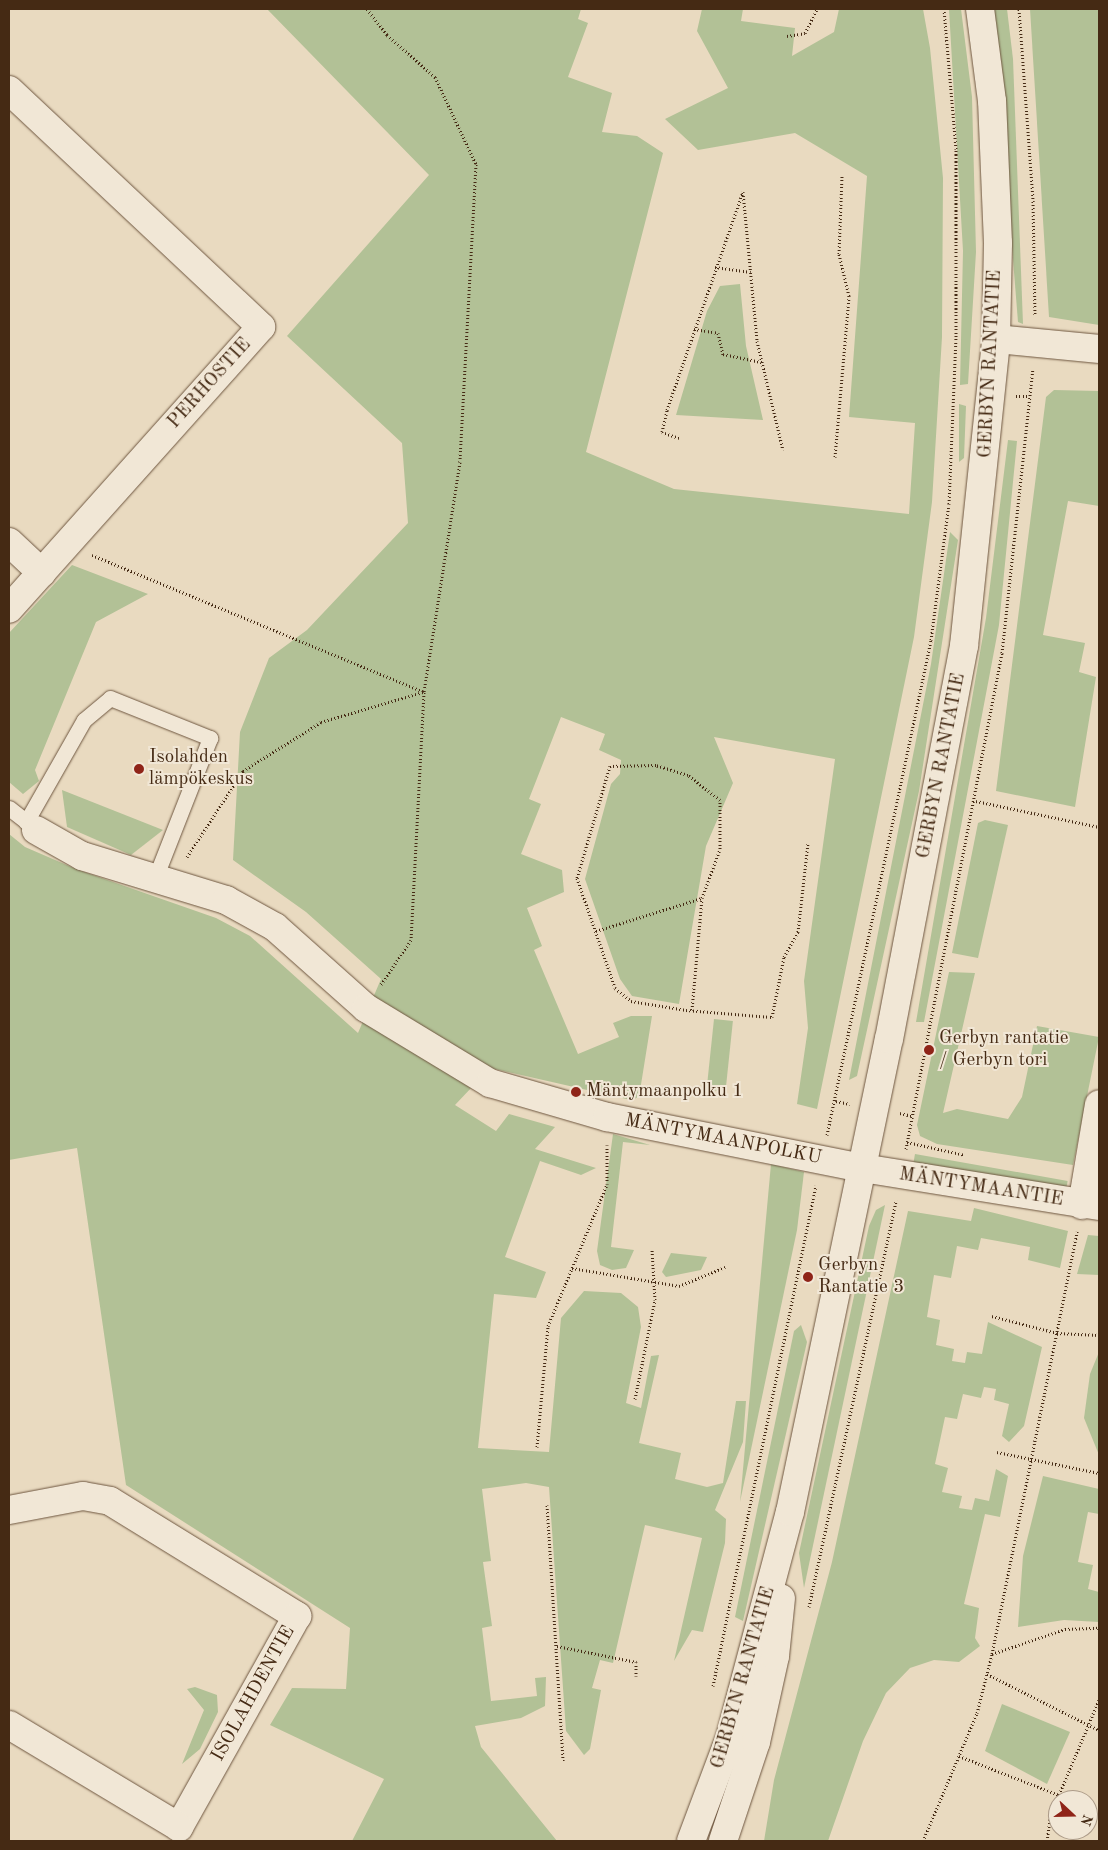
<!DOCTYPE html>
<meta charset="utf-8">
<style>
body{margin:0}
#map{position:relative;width:1108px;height:1850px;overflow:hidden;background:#e9dac0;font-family:"Old Standard TT",serif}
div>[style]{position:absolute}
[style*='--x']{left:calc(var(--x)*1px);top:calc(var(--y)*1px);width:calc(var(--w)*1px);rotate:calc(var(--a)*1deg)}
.green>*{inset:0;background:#b2c196;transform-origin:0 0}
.path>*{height:3px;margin-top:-1.5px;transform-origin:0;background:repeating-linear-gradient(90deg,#452a14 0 1px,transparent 0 3.5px)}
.roads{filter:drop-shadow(0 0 1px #6e563f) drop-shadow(0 0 1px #6e563f)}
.service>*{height:15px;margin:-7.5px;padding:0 7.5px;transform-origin:7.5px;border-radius:7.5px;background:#f1e7d6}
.minor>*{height:28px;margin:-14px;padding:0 14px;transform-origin:14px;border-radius:14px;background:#f1e7d6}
.tertiary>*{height:28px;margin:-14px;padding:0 14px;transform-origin:14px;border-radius:14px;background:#f1e7d6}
.secondary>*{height:28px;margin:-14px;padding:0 14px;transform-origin:14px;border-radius:14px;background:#f1e7d6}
.dots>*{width:14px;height:14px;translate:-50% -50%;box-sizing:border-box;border:2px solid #f1e7d6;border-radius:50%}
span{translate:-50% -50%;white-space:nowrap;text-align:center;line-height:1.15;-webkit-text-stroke:4px #f1e7d6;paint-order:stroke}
.street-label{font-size:19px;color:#452a14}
.poi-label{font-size:19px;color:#452a14}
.left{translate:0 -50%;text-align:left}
.frame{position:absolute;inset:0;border:10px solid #452a14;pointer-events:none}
.north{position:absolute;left:1048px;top:1790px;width:50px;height:50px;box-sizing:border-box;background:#f1e7d6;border:1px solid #ac9b88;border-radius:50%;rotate:111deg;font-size:14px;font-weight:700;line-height:20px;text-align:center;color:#452a14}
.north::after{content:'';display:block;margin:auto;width:18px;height:22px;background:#8f2418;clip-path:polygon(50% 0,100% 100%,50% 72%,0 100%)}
</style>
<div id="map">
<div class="green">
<div style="clip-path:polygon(267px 9px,581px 9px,578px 19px,588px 23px,568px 77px,612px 93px,602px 132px,637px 136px,663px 153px,586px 452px,674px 489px,909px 514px,915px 423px,849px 417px,867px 176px,795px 133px,698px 150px,665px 119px,728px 88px,697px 31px,702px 9px,743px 9px,741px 21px,795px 28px,792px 56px,834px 32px,839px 9px,923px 9px,930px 48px,943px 178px,942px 337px,932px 502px,914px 637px,817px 1109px,797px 1104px,808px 1028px,804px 981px,835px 759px,714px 737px,733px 783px,706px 846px,679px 1004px,632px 996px,620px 979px,585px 879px,611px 784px,620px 774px,621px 760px,599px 750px,605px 734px,561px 717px,529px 799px,541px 804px,521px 854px,562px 870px,564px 892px,527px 908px,542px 946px,534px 950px,578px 1054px,619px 1037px,613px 1023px,631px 1016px,652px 1016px,639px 1097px,631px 1100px,490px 1068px,455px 1105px,496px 1131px,509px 1114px,555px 1127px,535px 1149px,596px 1168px,581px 1175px,540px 1161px,505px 1257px,546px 1272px,536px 1298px,494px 1294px,478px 1448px,549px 1452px,561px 1318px,584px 1291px,621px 1293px,638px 1307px,641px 1327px,626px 1403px,641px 1408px,651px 1356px,659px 1355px,639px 1443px,681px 1453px,675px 1479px,707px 1487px,723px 1483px,736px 1401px,746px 1401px,743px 1442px,715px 1510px,726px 1519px,725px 1543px,703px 1632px,692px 1630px,674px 1661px,702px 1538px,645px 1525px,613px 1663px,600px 1660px,592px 1688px,601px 1690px,590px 1749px,584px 1755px,566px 1731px,549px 1487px,526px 1483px,482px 1489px,491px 1561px,483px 1562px,492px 1626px,482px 1628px,491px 1701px,537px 1696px,535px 1678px,546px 1677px,545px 1706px,521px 1718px,475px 1726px,481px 1747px,557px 1841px,352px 1841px,384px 1779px,270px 1725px,292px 1688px,346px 1689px,350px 1628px,126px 1485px,77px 1148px,9px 1160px,9px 834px,25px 847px,76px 869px,216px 918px,250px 936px,358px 1033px,381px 979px,306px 912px,233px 860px,240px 732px,269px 658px,307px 630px,408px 523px,402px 443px,287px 336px,429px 175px)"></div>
<div style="clip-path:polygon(949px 9px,961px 9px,972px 97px,976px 252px,968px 384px,960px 385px,963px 251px)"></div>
<div style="clip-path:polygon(993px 9px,1007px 9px,1013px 59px,1023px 324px,1018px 322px)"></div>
<div style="clip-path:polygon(1030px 9px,1099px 9px,1099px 325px,1049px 317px)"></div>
<div style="clip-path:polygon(740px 284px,746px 346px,763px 420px,676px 415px,707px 311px,720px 286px)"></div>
<div style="clip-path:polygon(1054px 390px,1099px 391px,1099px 506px,1068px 501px,1043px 635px,1085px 643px,1079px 672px,1096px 677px,1075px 807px,996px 791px,1046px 397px)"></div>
<div style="clip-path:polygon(959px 404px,966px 406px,964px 458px,959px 462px)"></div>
<div style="clip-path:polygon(1008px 440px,1017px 441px,999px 625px,924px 1022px,916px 1022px,986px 618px)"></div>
<div style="clip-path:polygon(950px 532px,958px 540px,919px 791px,857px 1076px,849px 1080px,931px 664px)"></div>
<div style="clip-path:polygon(72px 565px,148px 594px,96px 622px,35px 770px,39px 781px,23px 794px,9px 782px,9px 633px)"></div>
<div style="clip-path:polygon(62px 790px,163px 830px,131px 855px,67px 827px)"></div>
<div style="clip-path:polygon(985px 820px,1008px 825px,978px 958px,952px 953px,978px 823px)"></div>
<div style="clip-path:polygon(949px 972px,975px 973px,943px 1113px,957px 1109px,1008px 1119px,1022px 1097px,1037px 1026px,1099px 1037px,1073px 1165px,937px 1144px,920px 1136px,917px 1125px)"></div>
<div style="left:714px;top:1019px;width:19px;height:71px;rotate:6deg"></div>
<div style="clip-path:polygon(613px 1134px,650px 1145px,623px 1142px,611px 1247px,634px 1250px,626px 1268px,612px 1270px,600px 1265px,597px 1251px)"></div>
<div style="left:915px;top:1154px;width:155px;height:10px;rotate:10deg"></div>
<div style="clip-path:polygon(771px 1164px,804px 1172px,797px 1230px,740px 1502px)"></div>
<div style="clip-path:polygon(885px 1205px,804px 1588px,799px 1553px,869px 1226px,876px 1210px)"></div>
<div style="clip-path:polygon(974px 1208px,1068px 1231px,1060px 1268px,1028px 1260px,1030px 1247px,981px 1238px,978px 1250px,957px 1246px,951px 1278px,934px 1275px,927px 1317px,940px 1320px,936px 1345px,954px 1349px,952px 1361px,965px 1363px,967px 1352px,982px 1354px,988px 1322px,1042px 1347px,1024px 1426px,1009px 1442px,1002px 1436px,1009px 1404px,994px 1400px,996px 1389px,984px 1387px,981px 1398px,963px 1394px,957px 1419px,945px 1417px,935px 1464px,948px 1468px,942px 1492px,962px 1496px,959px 1508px,972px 1510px,975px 1498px,989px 1501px,996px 1469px,1008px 1476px,1000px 1517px,985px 1514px,964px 1604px,979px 1608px,975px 1638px,980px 1646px,959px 1662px,934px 1660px,910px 1668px,886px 1693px,863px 1741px,828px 1841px,764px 1841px,774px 1780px,832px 1562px,908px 1211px,971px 1221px)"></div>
<div style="clip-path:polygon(1088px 1235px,1099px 1236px,1099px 1275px,1077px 1274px)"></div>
<div style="clip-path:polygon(671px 1253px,707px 1257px,701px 1270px,666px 1277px,662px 1272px)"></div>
<div style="clip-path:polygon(801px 1325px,807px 1342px,743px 1621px,735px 1617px,794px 1331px)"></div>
<div style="clip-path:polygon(1099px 1352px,1099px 1455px,1084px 1418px,1090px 1374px)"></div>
<div style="clip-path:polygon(1043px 1476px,1099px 1489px,1099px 1514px,1088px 1512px,1078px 1562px,1093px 1565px,1088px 1589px,1099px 1592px,1099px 1622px,1064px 1620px,1018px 1627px,1023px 1556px)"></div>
<div style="clip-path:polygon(195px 1687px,217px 1695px,218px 1712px,200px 1749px,182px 1764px,204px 1710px,187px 1689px)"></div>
<div style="clip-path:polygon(1002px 1704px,1070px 1732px,1047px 1784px,985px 1751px)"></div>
</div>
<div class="path">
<div style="--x:367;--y:9;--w:33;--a:52"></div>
<div style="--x:387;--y:35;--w:64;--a:41.2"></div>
<div style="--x:435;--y:77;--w:96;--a:64.8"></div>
<div style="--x:476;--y:164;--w:298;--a:93.1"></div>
<div style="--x:460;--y:462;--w:233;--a:98.9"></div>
<div style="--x:424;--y:692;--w:248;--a:93"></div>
<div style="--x:411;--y:940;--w:55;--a:124"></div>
<div style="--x:1019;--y:9;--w:193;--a:85.8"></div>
<div style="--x:1033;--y:201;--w:115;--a:89"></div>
<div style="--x:787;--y:36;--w:18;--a:-9"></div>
<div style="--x:805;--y:33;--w:27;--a:-63"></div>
<div style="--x:715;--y:267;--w:36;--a:8"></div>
<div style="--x:694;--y:329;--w:24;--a:9"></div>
<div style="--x:718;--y:333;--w:22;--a:77"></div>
<div style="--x:723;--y:354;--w:40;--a:12"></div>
<div style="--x:1016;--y:396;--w:14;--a:0"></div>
<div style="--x:679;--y:438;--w:18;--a:-161"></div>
<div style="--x:662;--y:432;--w:23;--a:-77"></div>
<div style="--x:667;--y:410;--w:231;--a:-70.8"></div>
<div style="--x:743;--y:192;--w:150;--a:84.6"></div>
<div style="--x:757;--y:341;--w:112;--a:76.6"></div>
<div style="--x:835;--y:457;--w:162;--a:-85"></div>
<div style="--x:849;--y:296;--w:43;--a:-103.4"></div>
<div style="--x:839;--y:254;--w:79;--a:-87.8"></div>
<div style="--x:92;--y:555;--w:359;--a:22.4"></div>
<div style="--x:976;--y:801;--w:126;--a:11.9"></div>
<div style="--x:187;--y:857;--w:103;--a:-56.9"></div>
<div style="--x:243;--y:771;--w:92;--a:-32.1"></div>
<div style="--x:321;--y:722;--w:106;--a:-16.4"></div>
<div style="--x:596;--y:931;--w:111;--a:-17.3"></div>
<div style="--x:692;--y:1010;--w:112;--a:-84.9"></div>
<div style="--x:702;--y:898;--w:52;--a:-69.8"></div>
<div style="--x:720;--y:849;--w:49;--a:-90"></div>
<div style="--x:720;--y:800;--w:41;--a:-142"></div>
<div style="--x:688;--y:775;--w:34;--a:-163"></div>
<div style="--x:656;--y:765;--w:46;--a:178.8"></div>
<div style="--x:610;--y:766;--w:117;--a:106.4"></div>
<div style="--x:577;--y:878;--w:116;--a:70.9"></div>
<div style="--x:615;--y:988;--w:21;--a:39"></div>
<div style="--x:631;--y:1001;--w:56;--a:9.3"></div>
<div style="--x:686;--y:1010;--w:86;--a:4.7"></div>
<div style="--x:772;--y:1017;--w:61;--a:-78.7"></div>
<div style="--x:784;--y:957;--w:29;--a:-61"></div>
<div style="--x:798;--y:932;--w:90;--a:-83.6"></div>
<div style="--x:836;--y:1101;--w:14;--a:12"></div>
<div style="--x:900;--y:1113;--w:13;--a:13"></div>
<div style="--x:827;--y:1135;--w:506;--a:-78.13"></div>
<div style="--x:931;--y:640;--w:137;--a:-82.5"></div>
<div style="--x:949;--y:504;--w:167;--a:-87.6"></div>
<div style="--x:956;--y:337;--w:188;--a:-90"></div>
<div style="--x:956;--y:149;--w:141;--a:-94.9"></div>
<div style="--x:907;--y:1142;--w:59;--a:12.6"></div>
<div style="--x:906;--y:1149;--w:505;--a:-79.05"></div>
<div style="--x:1002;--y:653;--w:286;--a:-83.8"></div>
<div style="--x:572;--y:1268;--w:109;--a:9.5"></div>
<div style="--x:679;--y:1286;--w:50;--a:-22.4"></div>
<div style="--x:992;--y:1316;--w:67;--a:14.7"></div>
<div style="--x:1057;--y:1333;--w:42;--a:2.7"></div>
<div style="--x:635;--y:1399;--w:101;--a:-78.6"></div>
<div style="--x:655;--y:1300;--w:50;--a:-93.4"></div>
<div style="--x:537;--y:1447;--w:121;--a:-84.8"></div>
<div style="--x:548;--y:1326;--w:154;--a:-67.4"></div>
<div style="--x:607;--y:1184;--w:39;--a:-90"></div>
<div style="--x:997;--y:1452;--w:104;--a:11.6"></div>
<div style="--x:547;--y:1505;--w:256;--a:86.4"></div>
<div style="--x:809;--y:1607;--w:416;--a:-77.9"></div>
<div style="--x:557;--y:1646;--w:81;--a:11.4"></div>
<div style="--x:636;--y:1662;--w:14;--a:90"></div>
<div style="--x:992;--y:1654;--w:77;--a:-18.9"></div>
<div style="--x:1065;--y:1629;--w:34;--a:-2"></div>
<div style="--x:987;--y:1674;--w:125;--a:26.6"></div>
<div style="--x:713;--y:1686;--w:511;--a:-78.38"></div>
<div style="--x:959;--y:1756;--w:107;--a:21.3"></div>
<div style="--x:923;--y:1841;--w:139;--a:-67.1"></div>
<div style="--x:977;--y:1713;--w:61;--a:-75.7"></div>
<div style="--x:992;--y:1654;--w:431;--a:-78.6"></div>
<div style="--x:1047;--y:1841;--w:27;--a:-82"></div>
<div style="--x:1051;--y:1814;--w:124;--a:-67.2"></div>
</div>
<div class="roads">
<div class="service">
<div style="--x:9;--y:808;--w:31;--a:38"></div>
<div style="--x:26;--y:822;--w:117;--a:-60.4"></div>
<div style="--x:84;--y:720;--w:34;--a:-40"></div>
<div style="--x:110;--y:698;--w:108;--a:21.8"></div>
<div style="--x:210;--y:738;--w:148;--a:111.4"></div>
</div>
<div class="minor">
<div style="--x:9;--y:90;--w:346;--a:43.2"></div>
<div style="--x:261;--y:327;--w:378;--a:131.8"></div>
<div style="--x:996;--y:339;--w:103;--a:5.5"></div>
<div style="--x:9;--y:542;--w:45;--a:43.2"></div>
<div style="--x:36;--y:830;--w:53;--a:29.5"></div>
<div style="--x:82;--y:856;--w:151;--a:17"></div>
<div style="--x:226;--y:900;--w:56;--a:28.9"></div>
<div style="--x:275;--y:927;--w:122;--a:41.7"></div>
<div style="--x:366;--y:1008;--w:145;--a:31.2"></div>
<div style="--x:490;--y:1083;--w:122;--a:16.2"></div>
<div style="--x:607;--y:1117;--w:260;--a:11.3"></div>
<div style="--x:1082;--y:1205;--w:102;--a:-80.4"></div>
<div style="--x:9;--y:1510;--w:75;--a:-10.7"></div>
<div style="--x:83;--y:1496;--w:27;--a:10"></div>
<div style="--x:110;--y:1501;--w:220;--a:31.6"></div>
<div style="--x:297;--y:1616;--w:242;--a:119.2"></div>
<div style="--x:179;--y:1827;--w:198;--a:-149"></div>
</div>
<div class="tertiary">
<div style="--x:862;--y:1168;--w:240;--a:9.1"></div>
</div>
<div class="secondary">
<div style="--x:691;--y:1841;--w:111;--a:-69.4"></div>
<div style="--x:730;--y:1737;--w:233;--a:-75.1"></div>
<div style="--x:790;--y:1512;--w:483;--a:-78.2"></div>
<div style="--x:889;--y:1039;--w:400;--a:-79.2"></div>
<div style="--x:964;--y:646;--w:309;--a:-84"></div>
<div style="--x:996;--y:339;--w:96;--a:-88.8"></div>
<div style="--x:998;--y:243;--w:142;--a:-92.4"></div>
<div style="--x:992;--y:101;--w:93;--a:-97.4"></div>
<div style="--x:723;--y:1841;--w:104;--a:-71.6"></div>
<div style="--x:756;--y:1742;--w:88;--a:-77.5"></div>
<div style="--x:775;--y:1656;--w:58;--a:-84.1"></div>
</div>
</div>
<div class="dots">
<div style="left:139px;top:769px;background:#8f2418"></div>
<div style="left:929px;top:1050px;background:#8f2418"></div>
<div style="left:576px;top:1092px;background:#8f2418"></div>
<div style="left:808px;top:1277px;background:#8f2418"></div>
</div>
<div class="street-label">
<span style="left:991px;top:364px;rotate:-87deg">GERBYN RANTATIE</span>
<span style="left:210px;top:384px;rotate:-48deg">PERHOSTIE</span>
<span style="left:942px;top:766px;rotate:-79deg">GERBYN RANTATIE</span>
<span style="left:723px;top:1140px;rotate:11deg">MÄNTYMAANPOLKU</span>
<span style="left:981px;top:1188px;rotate:9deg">MÄNTYMAANTIE</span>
<span style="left:744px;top:1678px;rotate:-74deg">GERBYN RANTATIE</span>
<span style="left:254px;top:1694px;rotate:-61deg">ISOLAHDENTIE</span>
</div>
<div class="poi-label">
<span class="left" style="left:149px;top:769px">Isolahden<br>lämpökeskus</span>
<span class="left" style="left:939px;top:1050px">Gerbyn rantatie<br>/ Gerbyn tori</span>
<span class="left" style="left:586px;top:1092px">Mäntymaanpolku 1</span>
<span class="left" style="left:818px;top:1277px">Gerbyn<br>Rantatie 3</span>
</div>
<div class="frame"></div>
<div class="north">N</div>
</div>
